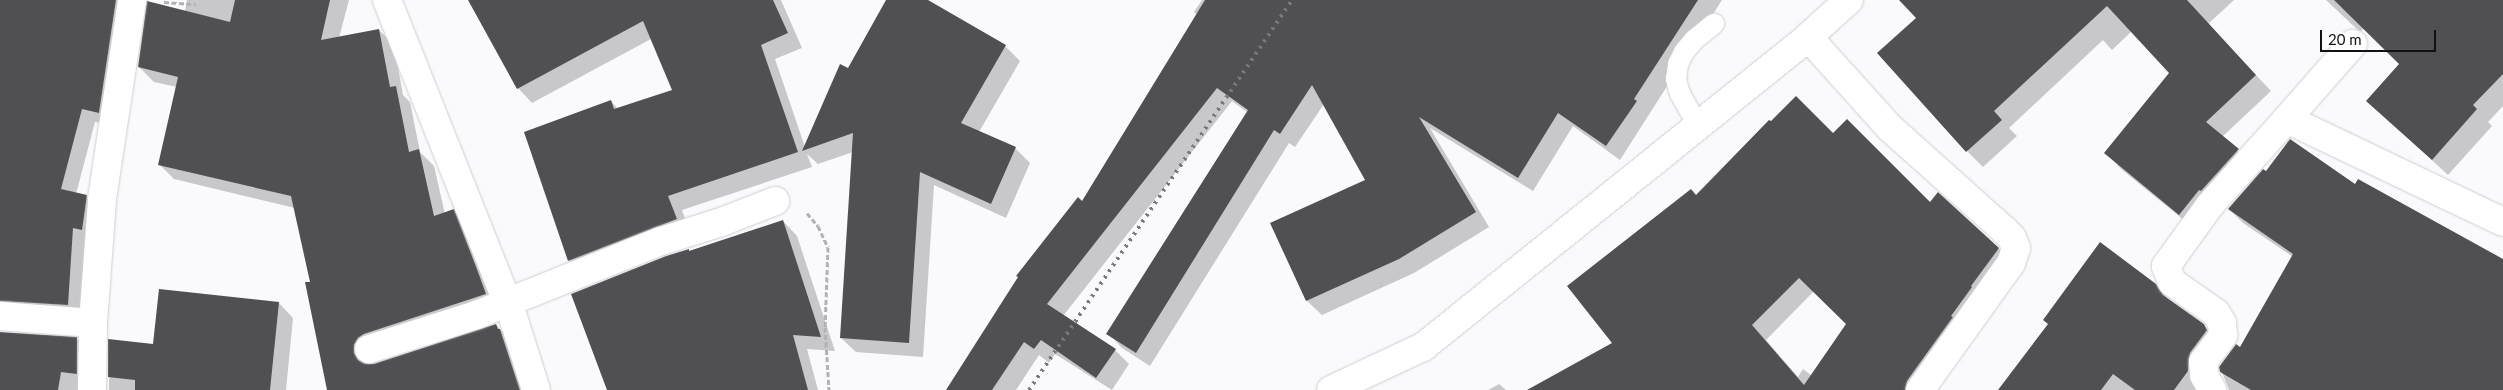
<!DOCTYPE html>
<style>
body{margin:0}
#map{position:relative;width:2503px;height:390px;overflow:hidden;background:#fafafd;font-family:Lato,sans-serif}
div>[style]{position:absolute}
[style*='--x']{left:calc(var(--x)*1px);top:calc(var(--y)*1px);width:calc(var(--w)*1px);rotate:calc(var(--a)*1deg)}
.shadow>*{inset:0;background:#0003}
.building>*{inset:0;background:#504f51}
.path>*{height:3px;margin-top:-1.5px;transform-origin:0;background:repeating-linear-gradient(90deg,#b2b2b5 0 5px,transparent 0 7.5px)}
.roads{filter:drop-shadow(0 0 1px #cdced0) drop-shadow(0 0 1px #cdced0)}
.lane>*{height:20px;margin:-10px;padding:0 10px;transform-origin:10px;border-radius:10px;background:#fff}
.street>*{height:28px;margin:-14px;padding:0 14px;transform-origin:14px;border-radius:14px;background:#fff}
.secondary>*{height:28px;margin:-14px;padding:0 14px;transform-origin:14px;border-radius:14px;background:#fff}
.rail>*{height:4px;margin-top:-2px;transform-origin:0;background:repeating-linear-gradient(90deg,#79797b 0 2.5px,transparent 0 7.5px)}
span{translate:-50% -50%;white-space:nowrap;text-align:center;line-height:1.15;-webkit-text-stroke:5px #fff;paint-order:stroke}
.scale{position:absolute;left:2320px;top:30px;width:116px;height:22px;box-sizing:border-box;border:2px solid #111112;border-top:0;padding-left:6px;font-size:15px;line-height:18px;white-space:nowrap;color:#111112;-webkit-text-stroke:4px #fff;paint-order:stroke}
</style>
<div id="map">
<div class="shadow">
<div style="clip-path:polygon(0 0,123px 0,112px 125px,95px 122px,76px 194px,86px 197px,99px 210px,81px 318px,0 321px)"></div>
<div style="clip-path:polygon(187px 0,349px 0,339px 38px,379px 30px,394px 45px,403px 95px,410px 102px,420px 152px,434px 166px,445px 214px,453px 211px,468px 226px,500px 309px,368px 361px,368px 365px,496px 325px,511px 340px,529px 390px,328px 390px,312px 284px,295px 208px,174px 179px,159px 164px,177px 87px,154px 82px,139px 67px,185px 11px)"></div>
<div style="clip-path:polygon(470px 0,781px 0,802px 48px,775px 59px,805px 147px,888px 0,925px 0,1005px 46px,1020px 61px,979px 132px,1015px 148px,1030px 163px,1006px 218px,934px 185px,923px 357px,856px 352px,841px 338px,853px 152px,818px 164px,807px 154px,812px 167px,682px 210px,691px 234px,584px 275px,570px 261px,525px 133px,611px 101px,618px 109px,674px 91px,651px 39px,532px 103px,518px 88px)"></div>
<div style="clip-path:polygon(1202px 0,1722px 0,1620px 160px,1573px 126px,1533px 191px,1430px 128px,1489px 227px,1414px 273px,1322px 315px,1307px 301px,1272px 224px,1367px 180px,1324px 104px,1295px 147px,1289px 143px,1150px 366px,1122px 348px,1108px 333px,1247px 112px,1232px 101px,1063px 316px,1115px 350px,1129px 364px,1112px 390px,1055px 354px,1049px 363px,1039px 355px,1016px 390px,947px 390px,1082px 203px,1197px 15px,1194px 12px)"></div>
<div style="clip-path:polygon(1918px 0,2234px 0,2208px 24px,2271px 91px,2222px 137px,2254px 166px,2196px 230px,2121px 169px,2106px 153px,2171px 73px,2132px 31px,2112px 50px,2103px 40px,2009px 128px,2017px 136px,1983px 167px,1967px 151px,1918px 18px)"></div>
<div style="clip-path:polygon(2326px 0,2503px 0,2503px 106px,2488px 122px,2492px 126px,2448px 175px,2368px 101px,2401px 64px,2364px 28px,2360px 32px)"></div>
<div style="clip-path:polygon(evenodd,1833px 135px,1930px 204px,1998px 248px,2013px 262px,1927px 390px,1530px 390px,1614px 344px,1697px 196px,1833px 135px,1814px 291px,1847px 324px,1812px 376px,1803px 369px,1798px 377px,1766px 340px,1814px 291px)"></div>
<div style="clip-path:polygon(2266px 173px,2356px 186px,2503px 260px,2503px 390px,2229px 390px,2220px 367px,2240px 349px,2293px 257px,2243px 223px,2229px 209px)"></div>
<div style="clip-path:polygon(783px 221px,797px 236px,835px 351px,807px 349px,818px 390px,608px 390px,688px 250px,690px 252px)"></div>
<div style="clip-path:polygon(2155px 285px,2172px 303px,2203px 325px,2218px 340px,2202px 390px,1999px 390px)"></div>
<div style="clip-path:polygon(279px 303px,293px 318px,286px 390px,109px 390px,110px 341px,154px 346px)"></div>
<div style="clip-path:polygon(0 333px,77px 339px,90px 352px,89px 390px,0 390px)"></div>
<div style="clip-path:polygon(1499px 384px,1506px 390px,1488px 390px)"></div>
</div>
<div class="building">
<div style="clip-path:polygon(0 0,116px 0,99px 113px,82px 109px,61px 189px,87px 195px,82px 230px,73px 228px,68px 305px,0 301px)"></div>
<div style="clip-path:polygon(235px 0,330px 0,321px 40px,379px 29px,390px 87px,396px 86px,409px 152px,419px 149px,434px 216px,454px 209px,477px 269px,486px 294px,364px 334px,358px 338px,354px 345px,354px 353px,358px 360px,365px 364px,374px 364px,496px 324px,498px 329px,500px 329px,520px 390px,327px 390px,305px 282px,310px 282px,291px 196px,158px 165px,178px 77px,138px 67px,147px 1px,230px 22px)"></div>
<div style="clip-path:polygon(468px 0,773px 0,788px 33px,761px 45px,798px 152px,668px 196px,677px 219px,568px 261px,524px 132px,611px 100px,614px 109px,672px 90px,643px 21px,517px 89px)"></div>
<div style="clip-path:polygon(886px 0,928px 0,1006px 45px,961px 123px,1016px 147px,991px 204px,920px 172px,909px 343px,840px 338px,853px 133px,802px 151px,840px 64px,848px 68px)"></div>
<div style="clip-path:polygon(1205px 0,1698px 0,1634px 99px,1637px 101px,1606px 146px,1558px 113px,1518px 178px,1419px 117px,1476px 212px,1399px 259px,1306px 301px,1270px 223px,1365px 180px,1312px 85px,1280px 134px,1274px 130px,1136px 353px,1106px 334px,1248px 110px,1217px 88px,1047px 304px,1116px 349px,1096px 378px,1041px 340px,1034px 349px,1024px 342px,992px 390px,946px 390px,1018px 277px,1016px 276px,1078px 197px,1082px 201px)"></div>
<div style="clip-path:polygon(1899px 0,2187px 0,2256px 75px,2206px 122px,2239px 149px,2201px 191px,2199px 190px,2179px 215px,2104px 153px,2169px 73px,2107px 6px,1994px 111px,2002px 120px,1966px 152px,1877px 53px,1916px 18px)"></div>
<div style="clip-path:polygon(2334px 0,2503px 0,2503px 74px,2473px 105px,2477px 109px,2432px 160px,2366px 101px,2399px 64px)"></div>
<div style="clip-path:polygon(evenodd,1796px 96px,1833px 133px,1847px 119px,1930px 202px,1938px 192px,1999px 248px,1971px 286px,1972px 287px,1951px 316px,1953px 317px,1907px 381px,1905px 390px,1527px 390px,1612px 343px,1567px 286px,1691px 189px,1696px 195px,1769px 120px,1771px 121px,1796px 96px,1799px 278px,1846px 324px,1804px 385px,1752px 325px,1799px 278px)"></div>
<div style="clip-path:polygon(2290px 139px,2355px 184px,2358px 179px,2503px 259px,2503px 390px,2251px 390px,2220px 372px,2219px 367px,2236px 344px,2240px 347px,2293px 254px,2228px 209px,2263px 169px,2266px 171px)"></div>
<div style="clip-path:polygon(783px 220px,821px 337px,793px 335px,808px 390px,607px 390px,571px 294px,666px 256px,689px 249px,689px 251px)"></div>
<div style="clip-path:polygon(2100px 242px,2156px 284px,2163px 295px,2204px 324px,2207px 330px,2190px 353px,2188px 371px,2174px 390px,2135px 390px,2113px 374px,2101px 390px,1998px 390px,2048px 324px,2043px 320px)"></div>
<div style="clip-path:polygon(159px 289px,279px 302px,270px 390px,135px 390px,135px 380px,108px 377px,108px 339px,153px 344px)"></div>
<div style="clip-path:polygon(0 332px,77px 337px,77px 374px,61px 372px,58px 390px,0 390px)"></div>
</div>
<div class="path">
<div style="--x:164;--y:2;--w:32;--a:4"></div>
<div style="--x:807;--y:213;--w:17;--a:50"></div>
<div style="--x:818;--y:226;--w:23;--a:65"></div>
<div style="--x:828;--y:247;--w:80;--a:92.1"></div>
<div style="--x:825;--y:327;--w:63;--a:86.4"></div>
</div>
<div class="roads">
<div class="lane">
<div style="--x:1698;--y:126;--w:37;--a:-119"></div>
<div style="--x:1680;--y:94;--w:16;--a:-105"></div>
<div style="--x:1676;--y:79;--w:15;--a:-82"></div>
<div style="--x:1678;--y:64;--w:13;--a:-63"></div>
<div style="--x:1684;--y:52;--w:16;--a:-50"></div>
<div style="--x:1694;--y:40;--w:26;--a:-39"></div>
</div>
<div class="street">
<div style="--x:387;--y:0;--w:335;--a:68.3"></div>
<div style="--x:511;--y:311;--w:83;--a:72.4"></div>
<div style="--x:1808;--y:37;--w:122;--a:48"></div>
<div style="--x:1890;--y:128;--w:154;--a:41.8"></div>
<div style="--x:2005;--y:231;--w:10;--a:45"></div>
<div style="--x:2012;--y:238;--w:11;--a:68"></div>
<div style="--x:2016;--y:248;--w:16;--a:108"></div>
<div style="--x:2011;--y:263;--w:156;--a:125.6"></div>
<div style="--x:2287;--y:119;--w:100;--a:-48.7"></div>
<div style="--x:0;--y:316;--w:93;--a:4.3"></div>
<div style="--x:369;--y:349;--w:112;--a:-17.6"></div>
<div style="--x:476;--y:315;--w:199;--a:-21.8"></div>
<div style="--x:661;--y:241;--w:66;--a:-17.6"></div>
<div style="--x:724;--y:221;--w:55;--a:-21.4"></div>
<div style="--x:92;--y:390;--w:67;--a:-89.1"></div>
<div style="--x:93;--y:323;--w:124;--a:-85.8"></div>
<div style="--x:102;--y:199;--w:201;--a:-81.4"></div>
<div style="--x:2212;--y:390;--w:17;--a:-118"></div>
<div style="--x:2204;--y:375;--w:13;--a:-94"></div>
<div style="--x:2203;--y:362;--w:34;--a:-53"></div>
<div style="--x:2223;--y:335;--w:12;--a:-95"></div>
<div style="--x:2222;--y:323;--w:12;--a:-121"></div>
<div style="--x:2216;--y:313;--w:54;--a:-144.8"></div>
<div style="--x:2172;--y:282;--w:17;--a:-111"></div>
<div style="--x:2166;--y:266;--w:75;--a:-54.2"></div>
<div style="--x:2210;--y:205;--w:115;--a:-48.2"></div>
<div style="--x:2287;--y:119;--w:239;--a:25.5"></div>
</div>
<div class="secondary">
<div style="--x:1331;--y:390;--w:102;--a:-25.1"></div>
<div style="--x:1423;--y:347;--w:494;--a:-38.8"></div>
<div style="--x:1808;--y:37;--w:55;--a:-42.1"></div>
</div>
</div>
<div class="rail">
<div style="--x:1029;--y:390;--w:470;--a:-56"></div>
</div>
<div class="scale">20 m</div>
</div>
